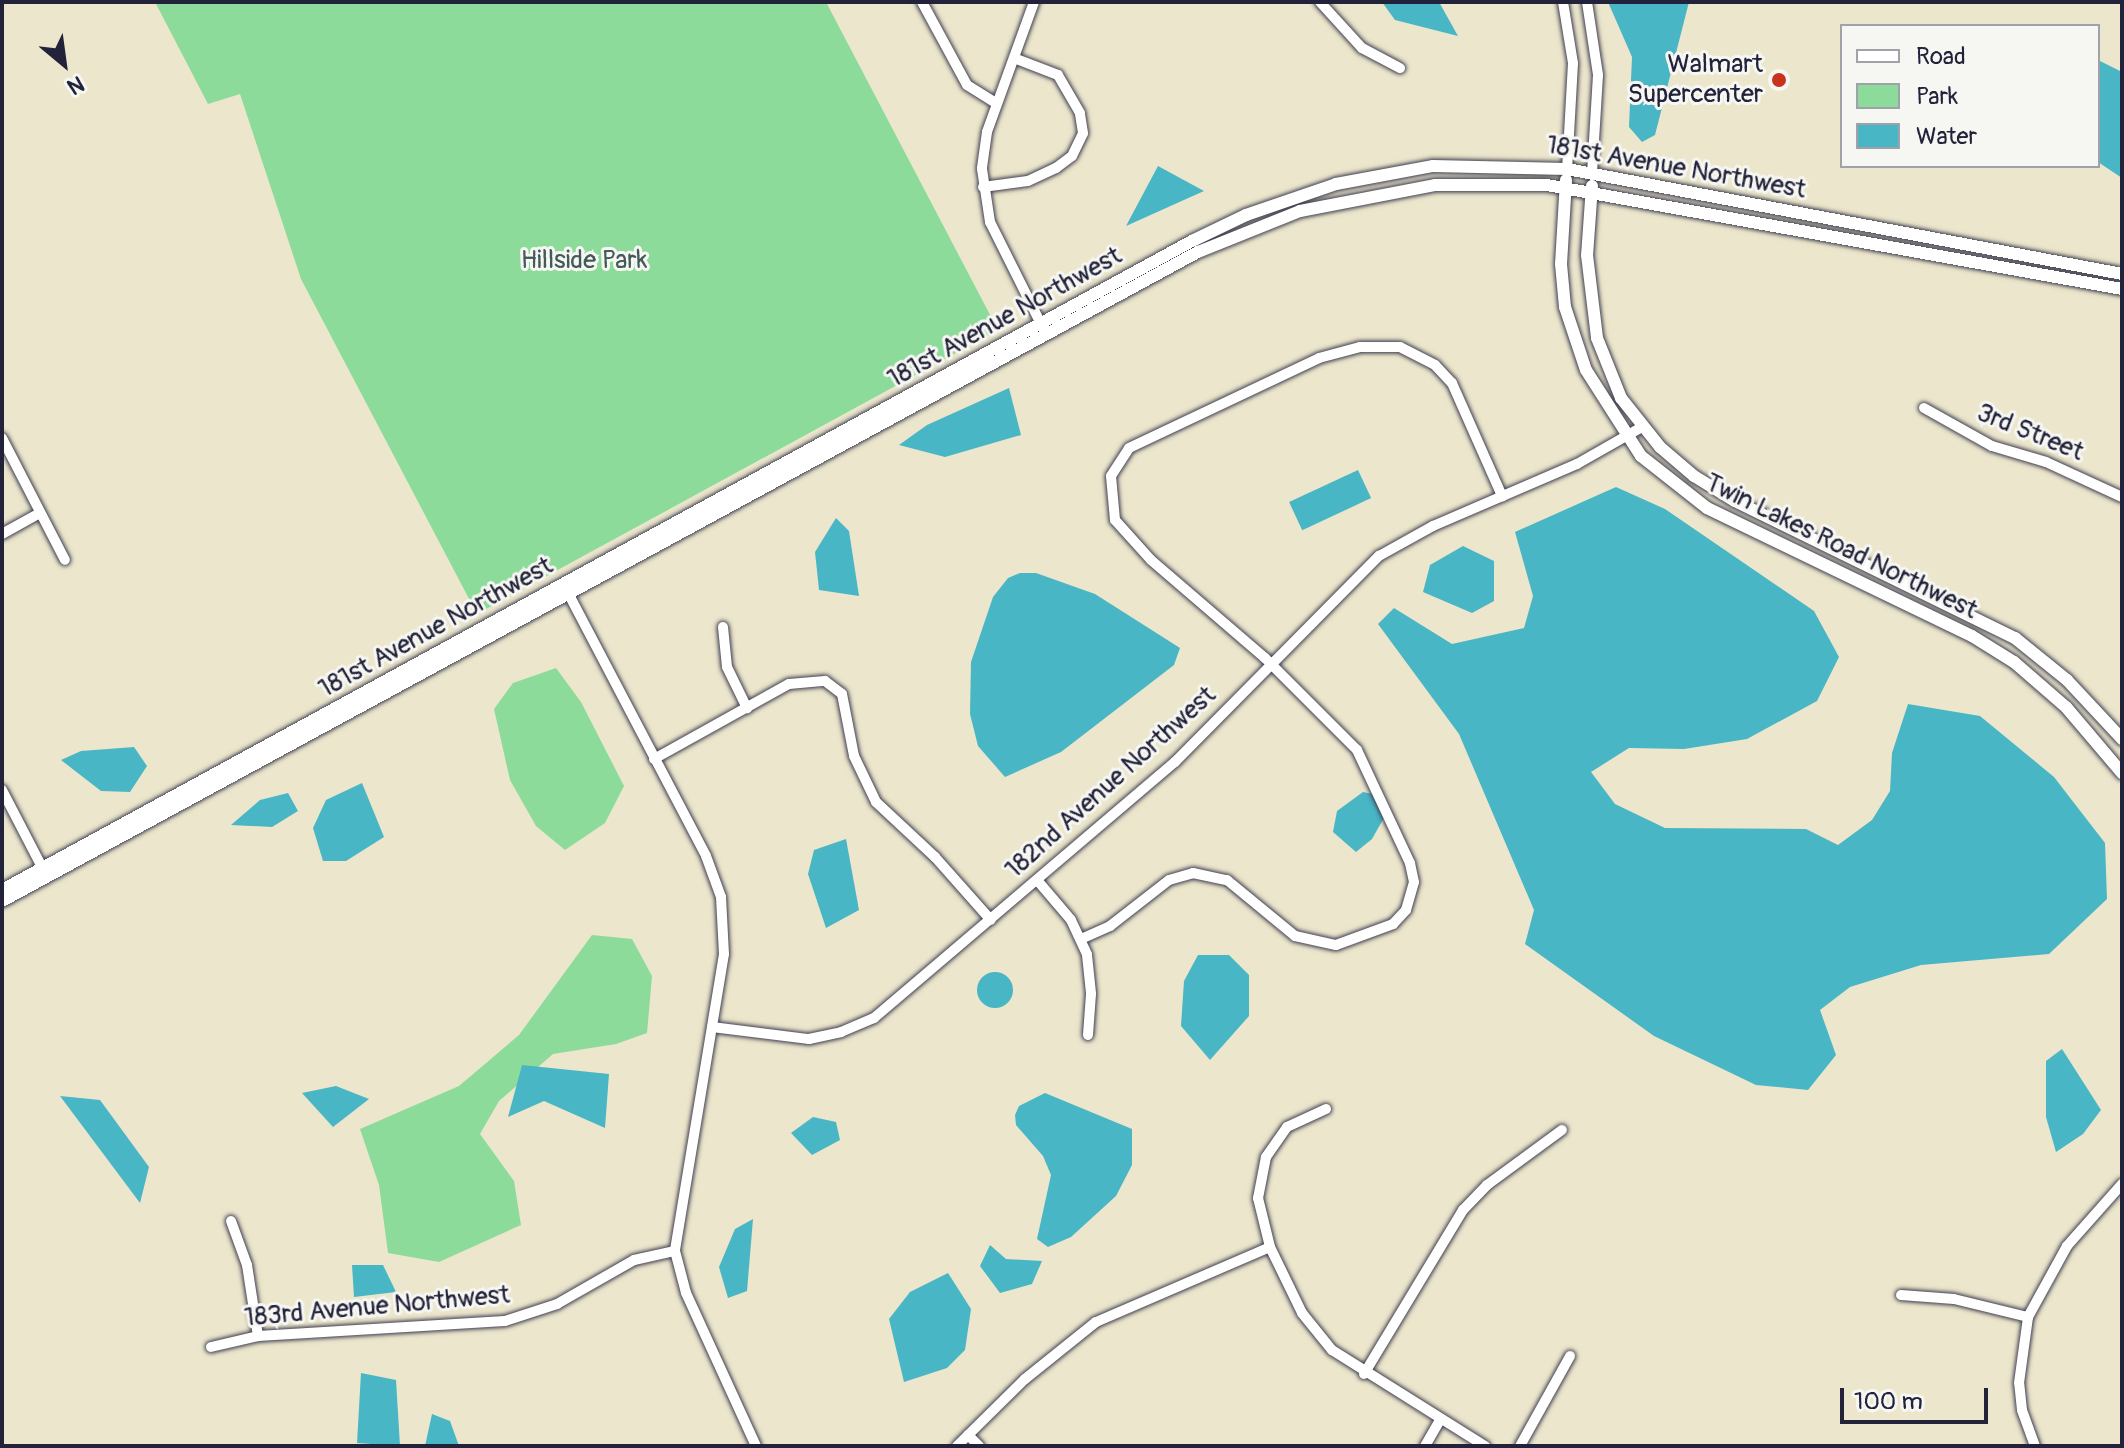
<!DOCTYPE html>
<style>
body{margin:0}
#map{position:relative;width:2124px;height:1448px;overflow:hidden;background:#ebe6cc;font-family:Pangolin,sans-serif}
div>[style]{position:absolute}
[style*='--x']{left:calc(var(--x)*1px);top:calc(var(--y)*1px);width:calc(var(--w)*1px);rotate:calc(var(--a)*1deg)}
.green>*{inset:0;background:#8ddb9a}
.water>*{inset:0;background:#49b6c5;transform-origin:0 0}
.round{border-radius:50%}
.roads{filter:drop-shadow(0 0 2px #403f51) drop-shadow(0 0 2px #403f51)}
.minor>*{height:10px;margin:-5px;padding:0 5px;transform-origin:5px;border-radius:5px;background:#fff}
.major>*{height:12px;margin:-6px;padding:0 6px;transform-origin:6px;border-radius:6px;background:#fff}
.dots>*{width:22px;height:22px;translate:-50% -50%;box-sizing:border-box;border:4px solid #f6f6f2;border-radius:50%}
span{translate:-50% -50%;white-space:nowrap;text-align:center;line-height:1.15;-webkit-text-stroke:6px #f6f6f2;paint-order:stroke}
.poi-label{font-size:26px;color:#22223b}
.right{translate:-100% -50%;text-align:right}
.street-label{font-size:26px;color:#22223b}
.park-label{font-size:26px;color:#425a58}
.frame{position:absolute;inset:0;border:4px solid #22223b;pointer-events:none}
.legend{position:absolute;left:1840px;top:24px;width:260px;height:144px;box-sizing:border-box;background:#f6f6f2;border:2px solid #a1a1a9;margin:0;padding:10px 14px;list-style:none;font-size:24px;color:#22223b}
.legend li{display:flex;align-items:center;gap:16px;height:40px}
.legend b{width:40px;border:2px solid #a1a1a9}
.north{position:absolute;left:24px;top:24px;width:80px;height:80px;-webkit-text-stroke:6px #f6f6f2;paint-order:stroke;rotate:151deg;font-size:22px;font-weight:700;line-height:32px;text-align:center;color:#22223b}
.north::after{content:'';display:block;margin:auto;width:28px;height:36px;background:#22223b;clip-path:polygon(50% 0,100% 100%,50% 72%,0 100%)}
.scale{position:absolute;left:1840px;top:1388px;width:148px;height:36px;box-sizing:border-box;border:4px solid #22223b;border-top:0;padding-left:10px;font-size:24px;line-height:28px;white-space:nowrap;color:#22223b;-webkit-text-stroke:6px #f6f6f2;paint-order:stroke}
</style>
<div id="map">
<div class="green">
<div style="clip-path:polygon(155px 2px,826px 2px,998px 330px,477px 614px,301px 279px,240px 94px,208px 104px)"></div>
<div style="clip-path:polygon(556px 668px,581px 702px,624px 786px,605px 823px,565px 850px,536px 826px,510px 780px,494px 709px,513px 683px)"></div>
<div style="clip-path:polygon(592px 935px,632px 939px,652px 976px,647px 1033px,616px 1044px,553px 1054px,499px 1101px,480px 1134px,514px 1181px,521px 1225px,439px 1262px,388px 1253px,379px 1185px,360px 1129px,459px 1086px,519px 1035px)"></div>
</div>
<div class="water">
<div style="clip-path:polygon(1382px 2px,1439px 2px,1458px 36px,1395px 20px)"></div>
<div style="clip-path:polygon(1608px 2px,1689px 2px,1655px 135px,1642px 142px,1629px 127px,1632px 57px)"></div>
<div style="clip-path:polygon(2098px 60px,2122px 72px,2122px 178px,2098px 162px)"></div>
<div style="clip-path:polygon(1158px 166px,1204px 191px,1126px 226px)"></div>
<div style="clip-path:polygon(1009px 388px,1021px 435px,945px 457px,899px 445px,927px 425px)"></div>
<div style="left:1358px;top:470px;width:31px;height:76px;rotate:65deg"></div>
<div style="clip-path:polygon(1616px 487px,1665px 509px,1814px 611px,1839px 657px,1817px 701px,1747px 739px,1684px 749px,1629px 748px,1591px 772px,1615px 804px,1665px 828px,1806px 829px,1838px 845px,1872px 820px,1890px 791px,1892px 753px,1908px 704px,1980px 716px,2054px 777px,2105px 843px,2107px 899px,2049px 954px,1921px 965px,1850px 987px,1820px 1010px,1836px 1055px,1808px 1090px,1756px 1085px,1654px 1036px,1525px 944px,1534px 910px,1459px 734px,1378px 624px,1394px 608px,1452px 644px,1524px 628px,1533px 596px,1515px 532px)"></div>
<div style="clip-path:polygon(836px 518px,849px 531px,859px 596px,819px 590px,815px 552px)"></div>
<div style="clip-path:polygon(1463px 546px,1494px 561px,1494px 601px,1472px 613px,1423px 592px,1430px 565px)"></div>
<div style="clip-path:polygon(1020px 573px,1036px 573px,1095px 594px,1180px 648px,1174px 665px,1061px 752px,1005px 777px,978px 746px,970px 714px,971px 662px,993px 597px,1008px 578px)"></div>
<div style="clip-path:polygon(134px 747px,147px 766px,130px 792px,101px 791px,61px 760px,81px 751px)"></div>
<div style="clip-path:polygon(362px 783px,384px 837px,346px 861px,323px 861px,313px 828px,326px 800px)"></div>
<div style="clip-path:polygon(1363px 792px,1377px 795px,1385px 816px,1372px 839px,1356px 852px,1333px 832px,1337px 811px)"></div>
<div style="clip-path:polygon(288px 793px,298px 811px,272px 827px,231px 825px,260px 800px)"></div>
<div style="clip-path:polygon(846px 839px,859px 910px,826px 928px,808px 874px,814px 850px)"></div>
<div style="clip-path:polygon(1198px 955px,1229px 955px,1249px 975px,1249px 1016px,1210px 1060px,1181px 1026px,1184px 981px)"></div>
<div class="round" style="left:977px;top:972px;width:36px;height:36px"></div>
<div style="clip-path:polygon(2062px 1049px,2101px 1110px,2083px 1134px,2056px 1152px,2046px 1117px,2046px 1061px)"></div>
<div style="clip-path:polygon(522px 1065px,609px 1074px,605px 1128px,544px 1101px,508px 1117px)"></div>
<div style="clip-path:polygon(336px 1086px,369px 1099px,333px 1127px,302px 1093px)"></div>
<div style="clip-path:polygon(1045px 1093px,1132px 1129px,1132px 1165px,1116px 1196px,1071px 1237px,1048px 1247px,1037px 1239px,1051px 1175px,1043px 1156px,1016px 1125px,1015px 1115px,1019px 1106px)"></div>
<div style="clip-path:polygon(60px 1096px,100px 1100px,149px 1167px,140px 1203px)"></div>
<div style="clip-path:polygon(813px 1117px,836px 1122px,840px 1140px,812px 1155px,791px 1133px)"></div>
<div style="clip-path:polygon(753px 1219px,747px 1291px,728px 1298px,719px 1267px,735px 1229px)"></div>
<div style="clip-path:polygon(990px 1245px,1006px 1259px,1042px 1261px,1032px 1284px,1000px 1293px,980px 1266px)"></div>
<div style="clip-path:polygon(352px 1265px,383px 1265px,396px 1292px,354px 1297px)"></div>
<div style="clip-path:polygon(948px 1273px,971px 1309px,965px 1350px,947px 1368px,904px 1382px,889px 1319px,910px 1292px)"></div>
<div style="clip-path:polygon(361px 1373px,396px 1380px,400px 1446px,357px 1443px)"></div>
<div style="clip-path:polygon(432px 1414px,450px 1421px,459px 1446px,425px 1446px)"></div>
</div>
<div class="roads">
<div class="minor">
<div style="--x:922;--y:2;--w:94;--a:61.5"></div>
<div style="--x:967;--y:85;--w:34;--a:32"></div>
<div style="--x:1034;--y:2;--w:138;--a:109.9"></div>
<div style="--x:987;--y:132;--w:37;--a:98"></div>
<div style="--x:982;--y:169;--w:54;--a:81.4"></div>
<div style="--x:990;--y:222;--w:121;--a:63.4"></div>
<div style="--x:1320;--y:2;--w:62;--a:47.6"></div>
<div style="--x:1362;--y:48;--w:43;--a:27.8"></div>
<div style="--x:1563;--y:2;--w:62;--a:80.7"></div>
<div style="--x:1573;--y:63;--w:106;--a:93.2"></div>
<div style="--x:1587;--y:2;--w:74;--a:81.4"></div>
<div style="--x:1598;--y:75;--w:97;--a:93.5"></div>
<div style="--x:983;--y:187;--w:45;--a:-7.6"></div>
<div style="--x:1028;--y:181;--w:31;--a:-25"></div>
<div style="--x:1056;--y:168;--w:20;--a:-37"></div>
<div style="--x:1072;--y:156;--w:25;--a:-64"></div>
<div style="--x:1083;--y:133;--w:20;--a:-99"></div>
<div style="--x:1080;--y:113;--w:44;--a:-120.1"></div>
<div style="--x:1058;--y:75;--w:47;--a:-158.9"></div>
<div style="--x:1924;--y:408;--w:78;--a:29.2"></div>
<div style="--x:1992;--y:446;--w:56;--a:16.5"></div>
<div style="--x:2046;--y:462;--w:84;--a:24.7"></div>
<div style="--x:2;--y:438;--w:137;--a:62.7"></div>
<div style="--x:2;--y:534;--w:43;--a:-28.9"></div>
<div style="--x:566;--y:589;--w:301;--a:62.3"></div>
<div style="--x:706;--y:856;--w:44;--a:69.9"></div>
<div style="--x:721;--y:897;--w:57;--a:87"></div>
<div style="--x:724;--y:954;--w:301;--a:99.4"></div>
<div style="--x:675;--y:1251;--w:43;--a:75.3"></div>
<div style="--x:686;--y:1293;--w:168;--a:65.4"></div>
<div style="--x:723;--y:627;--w:40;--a:84.3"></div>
<div style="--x:727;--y:667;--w:46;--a:64"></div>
<div style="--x:654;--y:759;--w:154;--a:-29.1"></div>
<div style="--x:789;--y:684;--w:36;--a:-5"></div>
<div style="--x:825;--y:681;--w:21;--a:37"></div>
<div style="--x:842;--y:694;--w:63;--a:79"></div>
<div style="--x:854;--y:756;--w:51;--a:64.4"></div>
<div style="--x:876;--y:802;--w:81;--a:43"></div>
<div style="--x:935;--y:857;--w:84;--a:48.4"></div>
<div style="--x:2;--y:790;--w:93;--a:62.6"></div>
<div style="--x:1037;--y:880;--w:52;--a:49.6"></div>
<div style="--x:1071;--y:920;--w:38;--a:65"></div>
<div style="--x:1087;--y:955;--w:39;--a:84"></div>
<div style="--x:1091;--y:994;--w:41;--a:94.2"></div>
<div style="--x:1081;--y:939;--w:32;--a:-24"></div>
<div style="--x:1110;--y:926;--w:75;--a:-37.9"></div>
<div style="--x:1169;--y:880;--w:25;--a:-16"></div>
<div style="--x:1193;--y:873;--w:35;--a:12"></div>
<div style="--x:1227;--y:880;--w:88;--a:39.5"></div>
<div style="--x:1295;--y:936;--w:42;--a:12.4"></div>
<div style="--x:1336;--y:945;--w:61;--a:-20.2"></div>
<div style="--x:1393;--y:924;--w:19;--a:-47"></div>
<div style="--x:1406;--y:910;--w:29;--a:-74"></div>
<div style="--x:1414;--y:882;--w:19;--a:-102"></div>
<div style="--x:1410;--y:863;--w:125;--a:-115.1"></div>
<div style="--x:1357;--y:750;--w:130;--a:-135"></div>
<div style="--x:1265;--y:658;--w:150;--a:-139.3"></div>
<div style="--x:1151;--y:560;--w:54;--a:-132"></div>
<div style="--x:1115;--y:520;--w:44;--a:-95.2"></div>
<div style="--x:1111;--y:476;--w:33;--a:-57"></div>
<div style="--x:1129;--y:448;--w:210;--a:-25.3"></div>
<div style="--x:1319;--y:358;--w:42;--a:-15"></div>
<div style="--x:1360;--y:347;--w:40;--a:0"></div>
<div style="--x:1400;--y:347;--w:39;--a:27"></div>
<div style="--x:1435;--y:365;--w:25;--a:47"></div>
<div style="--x:1452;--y:383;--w:124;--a:66.1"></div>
<div style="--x:712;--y:1027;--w:98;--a:7.1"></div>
<div style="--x:809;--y:1039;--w:33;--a:-12"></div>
<div style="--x:841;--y:1032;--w:36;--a:-23"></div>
<div style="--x:874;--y:1018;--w:395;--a:-40.4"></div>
<div style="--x:1175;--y:762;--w:290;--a:-45.3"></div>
<div style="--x:1379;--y:556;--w:62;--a:-29.1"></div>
<div style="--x:1433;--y:526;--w:157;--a:-23.3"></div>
<div style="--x:1577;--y:464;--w:75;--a:-29.6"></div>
<div style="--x:1326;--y:1109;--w:43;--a:155.2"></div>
<div style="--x:1287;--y:1127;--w:37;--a:125"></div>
<div style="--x:1266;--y:1157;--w:42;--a:101"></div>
<div style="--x:1258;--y:1198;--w:50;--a:76.2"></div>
<div style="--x:1270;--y:1247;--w:73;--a:64.1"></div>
<div style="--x:1302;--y:1313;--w:48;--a:51"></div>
<div style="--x:1332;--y:1350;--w:181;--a:32.1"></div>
<div style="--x:231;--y:1221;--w:47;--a:70"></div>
<div style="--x:247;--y:1265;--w:72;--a:81.2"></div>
<div style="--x:1901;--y:1295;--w:53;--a:4.3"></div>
<div style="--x:1954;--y:1299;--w:76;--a:13.7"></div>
<div style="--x:211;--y:1347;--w:48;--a:-13.2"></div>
<div style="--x:258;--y:1336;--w:247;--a:-3.5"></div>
<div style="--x:505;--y:1321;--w:55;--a:-18.1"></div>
<div style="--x:557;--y:1304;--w:89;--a:-29.7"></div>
<div style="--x:634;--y:1260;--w:42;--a:-12.4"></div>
<div style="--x:1364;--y:1374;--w:192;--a:-58.9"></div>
<div style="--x:1463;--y:1210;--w:35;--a:-46"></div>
<div style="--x:1487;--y:1185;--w:93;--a:-36.3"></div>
<div style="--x:968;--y:1435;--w:16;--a:45"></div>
<div style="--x:957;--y:1446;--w:95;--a:-44.6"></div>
<div style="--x:1025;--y:1379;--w:91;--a:-38.8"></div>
<div style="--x:1096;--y:1322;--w:189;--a:-23.3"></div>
<div style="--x:1425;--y:1446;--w:30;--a:-60"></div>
<div style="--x:1520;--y:1446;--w:103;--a:-60.9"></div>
<div style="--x:2035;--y:1446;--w:38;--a:-110"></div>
<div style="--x:2022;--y:1410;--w:27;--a:-96"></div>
<div style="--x:2019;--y:1383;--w:67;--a:-82.2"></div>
<div style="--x:2028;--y:1317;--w:81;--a:-61.2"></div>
<div style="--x:2067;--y:1246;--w:83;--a:-48.4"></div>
</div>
<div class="major">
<div style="--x:1566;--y:180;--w:84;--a:93.4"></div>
<div style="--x:1561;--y:264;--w:43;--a:84.7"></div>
<div style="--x:1565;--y:307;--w:66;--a:71.6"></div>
<div style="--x:1586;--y:370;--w:102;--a:57.4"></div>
<div style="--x:1641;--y:456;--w:84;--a:38.2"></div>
<div style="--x:1707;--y:508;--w:294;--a:25.8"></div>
<div style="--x:1972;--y:636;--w:49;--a:31.8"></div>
<div style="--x:2014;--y:662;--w:69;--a:40.9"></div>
<div style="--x:2066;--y:707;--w:87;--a:49.7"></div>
<div style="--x:1592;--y:186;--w:69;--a:94.1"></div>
<div style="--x:1587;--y:255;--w:84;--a:83.1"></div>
<div style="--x:1597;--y:338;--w:65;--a:68.2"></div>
<div style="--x:1621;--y:398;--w:63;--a:51.5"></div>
<div style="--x:1660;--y:447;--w:45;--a:40.5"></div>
<div style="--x:1694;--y:476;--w:48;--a:31.4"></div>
<div style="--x:1735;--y:501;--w:312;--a:26.1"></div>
<div style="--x:2015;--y:638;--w:67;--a:38.9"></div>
<div style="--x:2067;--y:680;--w:81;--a:47"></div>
<div style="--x:2;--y:890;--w:1355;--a:-28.61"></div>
<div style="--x:1192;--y:241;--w:60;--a:-25.7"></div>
<div style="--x:1246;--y:215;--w:95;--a:-19"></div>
<div style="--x:1336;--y:184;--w:99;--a:-10.5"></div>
<div style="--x:1433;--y:166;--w:134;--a:1.3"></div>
<div style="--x:1567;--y:169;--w:565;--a:10.71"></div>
<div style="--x:2;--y:901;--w:1361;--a:-28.49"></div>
<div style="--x:1198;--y:252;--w:110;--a:-21.9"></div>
<div style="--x:1300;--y:211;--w:137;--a:-10.9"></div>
<div style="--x:1435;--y:185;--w:112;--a:0"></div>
<div style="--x:1547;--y:185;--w:584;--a:10.25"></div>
</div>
</div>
<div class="dots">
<div style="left:1779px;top:80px;background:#c8321e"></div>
</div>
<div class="poi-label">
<span class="right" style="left:1763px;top:80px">Walmart<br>Supercenter</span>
</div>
<div class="street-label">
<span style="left:1676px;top:168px;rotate:10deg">181st Avenue Northwest</span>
<span style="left:1005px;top:318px;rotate:-29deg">181st Avenue Northwest</span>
<span style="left:2030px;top:433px;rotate:22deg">3rd Street</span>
<span style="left:1841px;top:547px;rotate:26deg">Twin Lakes Road Northwest</span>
<span style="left:436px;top:628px;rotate:-29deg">181st Avenue Northwest</span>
<span style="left:1111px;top:783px;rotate:-42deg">182nd Avenue Northwest</span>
<span style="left:377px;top:1307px;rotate:-5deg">183rd Avenue Northwest</span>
</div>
<div class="park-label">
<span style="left:584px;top:261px">Hillside Park</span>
</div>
<div class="frame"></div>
<ul class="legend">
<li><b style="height:10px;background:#fff"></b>Road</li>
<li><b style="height:22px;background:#8ddb9a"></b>Park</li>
<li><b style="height:22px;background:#49b6c5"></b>Water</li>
</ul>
<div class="north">N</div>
<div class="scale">100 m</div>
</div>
